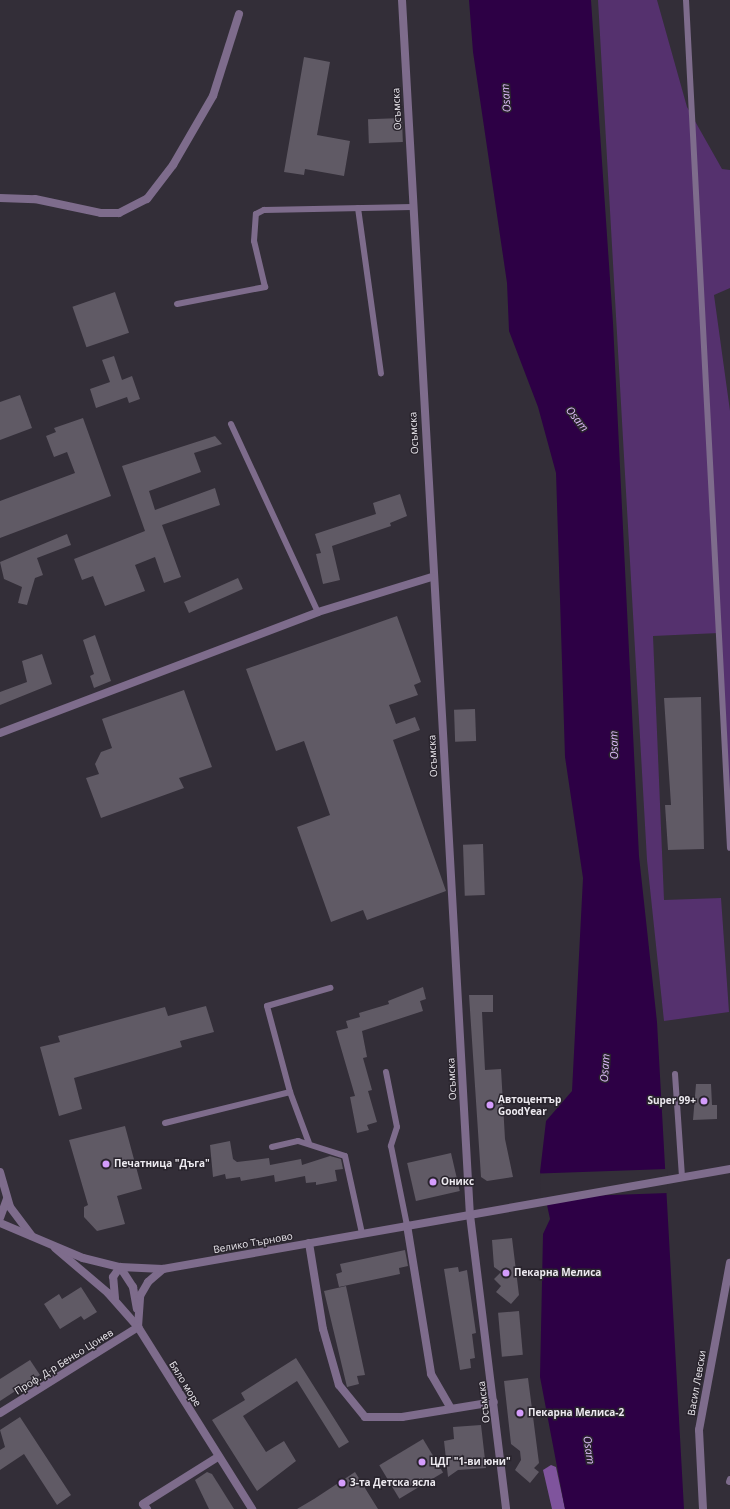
<!DOCTYPE html>
<meta charset="utf-8">
<style>
body{margin:0}
#map{position:relative;width:730px;height:1509px;overflow:hidden;background:#332e38;font-family:"Open Sans",sans-serif}
div>[style]{position:absolute}
[style*='--x']{left:calc(var(--x)*1px);top:calc(var(--y)*1px);width:calc(var(--w)*1px);rotate:calc(var(--a)*1deg)}
.green>*{inset:0;background:#55316e}
.forest>*{inset:0;background:#7f549d}
.water>*{inset:0;background:#2d0045}
.pier>*{inset:0;background:#332e38;transform-origin:0 0}
.building>*{inset:0;background:#605a65;transform-origin:0 0}
.service>*{height:6px;margin:-3px;padding:0 3px;transform-origin:3px;border-radius:3px;background:#7e6c8c}
.minor>*{height:8px;margin:-4px;padding:0 4px;transform-origin:4px;border-radius:4px;background:#7e6c8c}
.tertiary>*{height:8px;margin:-4px;padding:0 4px;transform-origin:4px;border-radius:4px;background:#7e6c8c}
.dots>*{width:11px;height:11px;translate:-50% -50%;box-sizing:border-box;border:2px solid #29242d;border-radius:50%}
span{translate:-50% -50%;white-space:nowrap;text-align:center;line-height:1.15;-webkit-text-stroke:3px #29242d;paint-order:stroke}
.street-label{font-size:10px;color:#ece9ef}
.poi-label{font-size:10px;color:#ece9ef;font-weight:700}
.left{translate:0 -50%;text-align:left}
.right{translate:-100% -50%;text-align:right}
.water-label{font-size:11px;color:#ddbbf8;font-style:italic}
</style>
<div id="map">
<div class="green">
<div style="clip-path:polygon(598px 0,657px 0,687px 107px,722px 169px,730px 170px,730px 288px,714px 295px,730px 411px,730px 812px,719px 633px,653px 636px,664px 900px,721px 898px,729px 1012px,664px 1021px,647px 860px)"></div>
</div>
<div class="forest">
<div style="clip-path:polygon(551px 1465px,556px 1467px,565px 1509px,552px 1509px,543px 1470px)"></div>
</div>
<div class="water">
<div style="clip-path:polygon(469px 0,591px 0,613px 323px,639px 856px,657px 1022px,684px 1509px,565px 1509px,540px 1377px,543px 1234px,550px 1219px,540px 1172px,546px 1121px,572px 1091px,583px 878px,565px 757px,556px 473px,538px 407px,509px 331px,507px 283px,473px 52px)"></div>
</div>
<div class="pier">
<div style="left:667px;top:1169px;width:24px;height:127px;rotate:88deg"></div>
</div>
<div class="building">
<div style="clip-path:polygon(304px 57px,330px 62px,317px 135px,350px 141px,344px 176px,305px 169px,304px 175px,284px 172px)"></div>
<div style="left:402px;top:118px;width:24px;height:34px;rotate:88deg"></div>
<div style="left:115px;top:292px;width:43px;height:45px;rotate:71deg"></div>
<div style="clip-path:polygon(114px 356px,122px 380px,132px 376px,140px 399px,129px 403px,127px 397px,96px 408px,90px 389px,110px 382px,102px 360px)"></div>
<div style="clip-path:polygon(20px 395px,32px 428px,0 440px,0 402px)"></div>
<div style="clip-path:polygon(83px 418px,111px 496px,0 538px,0 501px,75px 473px,67px 452px,54px 457px,46px 436px,56px 432px,54px 428px)"></div>
<div style="clip-path:polygon(215px 436px,222px 444px,194px 453px,201px 472px,149px 491px,155px 510px,215px 488px,220px 505px,162px 525px,181px 577px,164px 583px,155px 557px,135px 565px,145px 591px,105px 606px,93px 576px,82px 580px,74px 559px,145px 531px,122px 466px)"></div>
<div style="clip-path:polygon(400px 494px,407px 516px,390px 523px,391px 526px,332px 546px,340px 580px,323px 584px,316px 554px,321px 553px,315px 534px,376px 514px,373px 503px)"></div>
<div style="clip-path:polygon(67px 534px,71px 545px,37px 558px,43px 575px,35px 578px,27px 605px,18px 603px,22px 587px,4px 579px,0 562px)"></div>
<div style="left:238px;top:578px;width:12px;height:59px;rotate:66deg"></div>
<div style="clip-path:polygon(397px 616px,421px 682px,414px 685px,418px 695px,389px 705px,396px 724px,415px 717px,420px 730px,393px 740px,446px 891px,367px 920px,363px 910px,331px 922px,297px 827px,330px 815px,304px 741px,276px 751px,246px 669px)"></div>
<div style="clip-path:polygon(95px 635px,111px 681px,94px 688px,90px 676px,94px 674px,83px 640px)"></div>
<div style="clip-path:polygon(42px 654px,52px 684px,0 705px,0 692px,27px 682px,22px 661px)"></div>
<div style="clip-path:polygon(184px 690px,212px 767px,179px 778px,184px 788px,101px 818px,86px 778px,99px 774px,95px 764px,101px 752px,112px 748px,102px 719px)"></div>
<div style="clip-path:polygon(701px 697px,704px 849px,668px 850px,665px 805px,671px 805px,664px 698px)"></div>
<div style="left:475px;top:709px;width:32px;height:21px;rotate:88deg"></div>
<div style="left:483px;top:844px;width:51px;height:20px;rotate:88deg"></div>
<div style="clip-path:polygon(423px 987px,426px 999px,420px 1001px,423px 1011px,362px 1031px,367px 1057px,363px 1058px,372px 1090px,368px 1091px,377px 1122px,367px 1125px,369px 1130px,357px 1133px,350px 1097px,355px 1096px,336px 1031px,348px 1028px,346px 1021px,360px 1017px,359px 1013px,389px 1004px,388px 1001px)"></div>
<div style="clip-path:polygon(469px 995px,493px 995px,493px 1012px,482px 1012px,485px 1070px,501px 1069px,505px 1139px,513px 1177px,487px 1181px,481px 1177px)"></div>
<div style="clip-path:polygon(206px 1006px,214px 1032px,180px 1041px,182px 1047px,74px 1078px,82px 1109px,59px 1116px,40px 1047px,60px 1042px,58px 1036px,165px 1007px,168px 1016px)"></div>
<div style="clip-path:polygon(696px 1084px,711px 1084px,712px 1105px,717px 1105px,717px 1119px,693px 1120px)"></div>
<div style="clip-path:polygon(125px 1126px,142px 1189px,117px 1196px,125px 1224px,97px 1231px,84px 1217px,84px 1207px,88px 1205px,69px 1140px)"></div>
<div style="clip-path:polygon(230px 1141px,233px 1159px,237px 1162px,269px 1158px,270px 1165px,301px 1159px,302px 1165px,330px 1156px,341px 1159px,343px 1169px,335px 1170px,337px 1181px,316px 1185px,316px 1182px,306px 1183px,305px 1176px,275px 1182px,274px 1175px,241px 1181px,240px 1177px,226px 1179px,225px 1174px,213px 1177px,210px 1145px)"></div>
<div style="left:451px;top:1153px;width:39px;height:45px;rotate:77deg"></div>
<div style="clip-path:polygon(512px 1238px,519px 1295px,511px 1304px,496px 1292px,501px 1286px,494px 1279px,501px 1272px,494px 1267px,492px 1240px)"></div>
<div style="clip-path:polygon(405px 1250px,408px 1266px,399px 1268px,400px 1274px,339px 1287px,336px 1274px,342px 1272px,340px 1264px)"></div>
<div style="clip-path:polygon(458px 1267px,459px 1272px,467px 1270px,476px 1333px,472px 1334px,475px 1358px,470px 1359px,471px 1368px,460px 1370px,444px 1269px)"></div>
<div style="clip-path:polygon(346px 1286px,365px 1375px,357px 1376px,359px 1384px,347px 1387px,324px 1291px)"></div>
<div style="clip-path:polygon(81px 1287px,97px 1312px,84px 1320px,81px 1316px,60px 1329px,44px 1304px,59px 1294px,62px 1299px)"></div>
<div style="left:519px;top:1311px;width:44px;height:21px;rotate:85deg"></div>
<div style="clip-path:polygon(296px 1358px,349px 1442px,339px 1448px,297px 1381px,243px 1416px,266px 1452px,284px 1441px,296px 1461px,257px 1491px,212px 1420px,245px 1400px,241px 1393px)"></div>
<div style="clip-path:polygon(30px 1360px,40px 1375px,0 1401px,0 1379px)"></div>
<div style="clip-path:polygon(528px 1378px,539px 1463px,534px 1468px,539px 1472px,530px 1483px,515px 1470px,521px 1460px,520px 1451px,511px 1444px,504px 1381px)"></div>
<div style="clip-path:polygon(20px 1417px,71px 1495px,57px 1505px,24px 1454px,0 1470px,0 1450px,5px 1447px,0 1430px)"></div>
<div style="clip-path:polygon(481px 1425px,486px 1468px,458px 1470px,448px 1477px,444px 1441px,454px 1439px,453px 1427px)"></div>
<div style="left:423px;top:1439px;width:39px;height:51px;rotate:59deg"></div>
<div style="clip-path:polygon(207px 1472px,212px 1474px,234px 1509px,209px 1509px,195px 1480px)"></div>
<div style="clip-path:polygon(355px 1472px,378px 1509px,297px 1509px,314px 1499px)"></div>
</div>
<div class="service">
<div style="--x:686;--y:0;--w:849;--a:87.03"></div>
<div style="--x:358;--y:208;--w:167;--a:82.1"></div>
<div style="--x:177;--y:304;--w:90;--a:-10.9"></div>
<div style="--x:265;--y:287;--w:47;--a:-103.4"></div>
<div style="--x:254;--y:241;--w:27;--a:-86"></div>
<div style="--x:256;--y:214;--w:9;--a:-27"></div>
<div style="--x:264;--y:210;--w:148;--a:-1.2"></div>
<div style="--x:231;--y:424;--w:207;--a:65.2"></div>
<div style="--x:386;--y:1072;--w:56;--a:78.7"></div>
<div style="--x:397;--y:1127;--w:20;--a:108"></div>
<div style="--x:391;--y:1146;--w:81;--a:78.6"></div>
<div style="--x:675;--y:1074;--w:103;--a:86.1"></div>
<div style="--x:290;--y:1092;--w:54;--a:69.6"></div>
<div style="--x:165;--y:1123;--w:129;--a:-13.9"></div>
<div style="--x:290;--y:1092;--w:89;--a:-105"></div>
<div style="--x:267;--y:1006;--w:66;--a:-15.9"></div>
<div style="--x:272;--y:1147;--w:27;--a:-13"></div>
<div style="--x:298;--y:1141;--w:49;--a:17.7"></div>
<div style="--x:345;--y:1156;--w:79;--a:77.6"></div>
<div style="--x:729;--y:1482;--w:3;--a:-72"></div>
</div>
<div class="minor">
<div style="--x:402;--y:0;--w:1217;--a:86.8"></div>
<div style="--x:470;--y:1215;--w:296;--a:83"></div>
<div style="--x:0;--y:198;--w:35;--a:2"></div>
<div style="--x:35;--y:199;--w:67;--a:12"></div>
<div style="--x:101;--y:213;--w:18;--a:0"></div>
<div style="--x:119;--y:213;--w:31;--a:-27"></div>
<div style="--x:147;--y:199;--w:43;--a:-52.6"></div>
<div style="--x:173;--y:165;--w:80;--a:-59.9"></div>
<div style="--x:213;--y:96;--w:86;--a:-72.4"></div>
<div style="--x:0;--y:733;--w:340;--a:-20.8"></div>
<div style="--x:318;--y:612;--w:119;--a:-17.1"></div>
<div style="--x:0;--y:1172;--w:36;--a:74"></div>
<div style="--x:10;--y:1207;--w:36;--a:53"></div>
<div style="--x:0;--y:1218;--w:20;--a:-70"></div>
<div style="--x:407;--y:1225;--w:151;--a:80.8"></div>
<div style="--x:431;--y:1374;--w:39;--a:60"></div>
<div style="--x:309;--y:1243;--w:87;--a:80.8"></div>
<div style="--x:323;--y:1329;--w:58;--a:74.1"></div>
<div style="--x:339;--y:1385;--w:41;--a:50.9"></div>
<div style="--x:365;--y:1417;--w:37;--a:0"></div>
<div style="--x:402;--y:1417;--w:93;--a:-9.3"></div>
<div style="--x:55;--y:1248;--w:70;--a:40.3"></div>
<div style="--x:108;--y:1293;--w:45;--a:48.6"></div>
<div style="--x:138;--y:1327;--w:215;--a:57.9"></div>
<div style="--x:115;--y:1298;--w:21;--a:-95"></div>
<div style="--x:113;--y:1277;--w:12;--a:-55"></div>
<div style="--x:120;--y:1267;--w:24;--a:57"></div>
<div style="--x:133;--y:1287;--w:22;--a:80"></div>
<div style="--x:138;--y:1327;--w:31;--a:-86"></div>
<div style="--x:140;--y:1296;--w:16;--a:-60"></div>
<div style="--x:148;--y:1282;--w:20;--a:-41"></div>
<div style="--x:0;--y:1413;--w:163;--a:-31.9"></div>
<div style="--x:147;--y:1509;--w:6;--a:-129"></div>
<div style="--x:143;--y:1504;--w:89;--a:-32.1"></div>
<div style="--x:703;--y:1509;--w:79;--a:-92.9"></div>
<div style="--x:699;--y:1430;--w:170;--a:-79.5"></div>
</div>
<div class="tertiary">
<div style="--x:0;--y:1223;--w:90;--a:22.9"></div>
<div style="--x:83;--y:1258;--w:38;--a:14"></div>
<div style="--x:120;--y:1267;--w:43;--a:2.7"></div>
<div style="--x:163;--y:1269;--w:576;--a:-10"></div>
</div>
<div class="dots">
<div style="left:704px;top:1101px;background:#d49cfc"></div>
<div style="left:490px;top:1105px;background:#d49cfc"></div>
<div style="left:106px;top:1164px;background:#d49cfc"></div>
<div style="left:433px;top:1182px;background:#d49cfc"></div>
<div style="left:506px;top:1273px;background:#d49cfc"></div>
<div style="left:520px;top:1413px;background:#d49cfc"></div>
<div style="left:422px;top:1462px;background:#d49cfc"></div>
<div style="left:342px;top:1483px;background:#d49cfc"></div>
</div>
<div class="street-label">
<span style="left:397px;top:109px;rotate:-93deg">Осъмска</span>
<span style="left:414px;top:433px;rotate:-93deg">Осъмска</span>
<span style="left:433px;top:756px;rotate:-93deg">Осъмска</span>
<span style="left:452px;top:1079px;rotate:-93deg">Осъмска</span>
<span style="left:253px;top:1243px;rotate:-10deg">Велико Търново</span>
<span style="left:64px;top:1362px;rotate:-32deg">Проф. Д-р Беньо Цонев</span>
<span style="left:697px;top:1383px;rotate:-80deg">Васил Левски</span>
<span style="left:185px;top:1384px;rotate:58deg">Бяло море</span>
<span style="left:484px;top:1402px;rotate:-97deg">Осъмска</span>
</div>
<div class="poi-label">
<span class="left" style="left:498px;top:1105px">Автоцентър<br>GoodYear</span>
<span class="right" style="left:696px;top:1101px">Super 99+</span>
<span class="left" style="left:114px;top:1164px">Печатница "Дъга"</span>
<span class="left" style="left:441px;top:1182px">Оникс</span>
<span class="left" style="left:514px;top:1273px">Пекарна Мелиса</span>
<span class="left" style="left:528px;top:1413px">Пекарна Мелиса-2</span>
<span class="left" style="left:430px;top:1462px">ЦДГ "1-ви юни"</span>
<span class="left" style="left:350px;top:1483px">3-та Детска ясла</span>
</div>
<div class="water-label">
<span style="left:506px;top:98px;rotate:-94deg">Osam</span>
<span style="left:577px;top:419px;rotate:51deg">Osam</span>
<span style="left:614px;top:745px;rotate:-91deg">Osam</span>
<span style="left:605px;top:1068px;rotate:-86deg">Osam</span>
<span style="left:589px;top:1450px;rotate:81deg">Osam</span>
</div>
</div>
